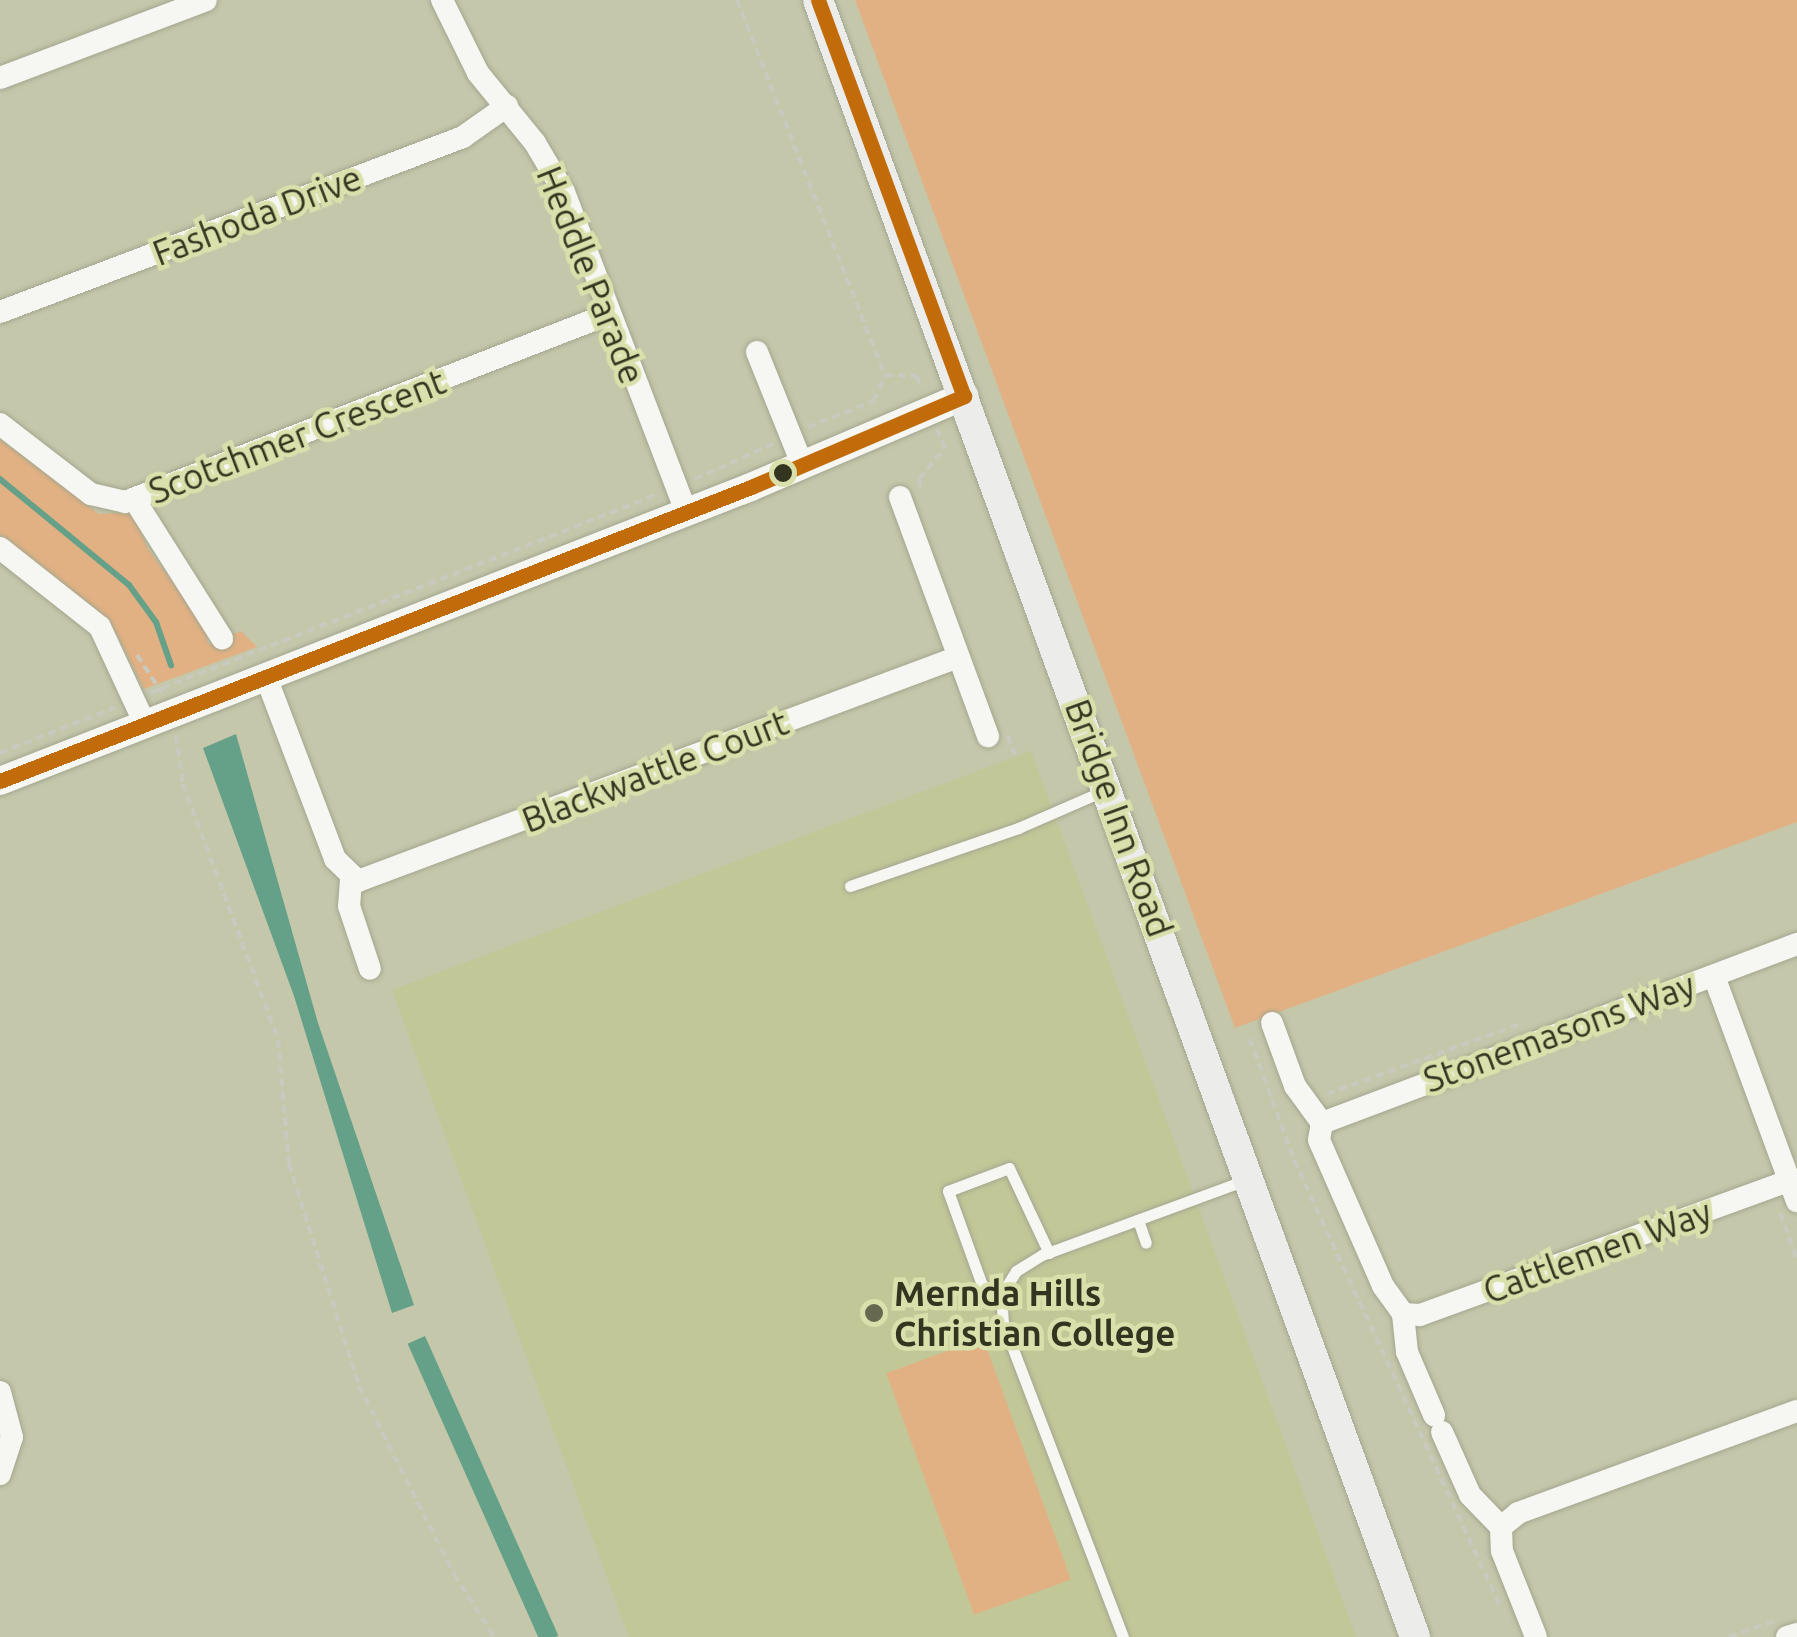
<!DOCTYPE html>
<style>
body{margin:0}
#map{position:relative;width:1797px;height:1637px;overflow:hidden;background:#c4c7aa;font-family:Ubuntu,sans-serif}
div>[style]{position:absolute}
[style*='--x']{left:calc(var(--x)*1px);top:calc(var(--y)*1px);width:calc(var(--w)*1px);rotate:calc(var(--a)*1deg)}
.built>*{inset:0;background:#c2c798}
.green>*{inset:0;background:#e2b183;transform-origin:0 0}
.water>*{inset:0;background:#65a088;transform-origin:0 0}
.stream>*{height:6px;margin:-3px;padding:0 3px;transform-origin:3px;border-radius:3px;background:#65a088}
.path>*{height:4px;margin-top:-2px;transform-origin:0;background:repeating-linear-gradient(90deg,#c8cac0 0 8px,transparent 0 13px)}
.roads{filter:drop-shadow(0 0 2px #a4a68f) drop-shadow(0 0 2px #a4a68f)}
.service>*{height:11px;margin:-5.5px;padding:0 5.5px;transform-origin:5.5px;border-radius:5.5px;background:#f6f7f2}
.minor>*{height:22px;margin:-11px;padding:0 11px;transform-origin:11px;border-radius:11px;background:#f6f7f2}
.tertiary>*{height:28px;margin:-14px;padding:0 14px;transform-origin:14px;border-radius:14px;background:#f6f7f2}
.secondary>*{height:30px;margin:-15px;padding:0 15px;transform-origin:15px;border-radius:15px;background:#ececeb}
.bus-1>*{height:15px;margin:-7.5px;padding:0 7.5px;transform-origin:7.5px;border-radius:7.5px;background:#c26b0a}
.dots>*{width:28px;height:28px;translate:-50% -50%;box-sizing:border-box;border:5px solid #dae0ab;border-radius:50%}
span{translate:-50% -50%;white-space:nowrap;text-align:center;line-height:1.15;-webkit-text-stroke:9px #dae0ab;paint-order:stroke}
.street-label{font-size:35px;color:#333520}
.poi-label{font-size:35px;color:#333520;font-weight:700}
.left{translate:0 -50%;text-align:left}
</style>
<div id="map">
<div class="built">
<div style="clip-path:polygon(1031px 751px,1356px 1637px,629px 1637px,392px 990px)"></div>
</div>
<div class="green">
<div style="clip-path:polygon(855px 0,1797px 0,1797px 822px,1235px 1028px)"></div>
<div style="clip-path:polygon(0 439px,99px 514px,132px 512px,148px 549px,204px 625px,208px 644px,241px 631px,257px 647px,144px 689px,112px 625px,0 535px)"></div>
<div style="left:983px;top:1338px;width:257px;height:103px;rotate:70deg"></div>
</div>
<div class="water">
<div style="clip-path:polygon(236px 734px,318px 1023px,414px 1305px,392px 1313px,294px 996px,203px 748px)"></div>
<div style="left:425px;top:1336px;width:328px;height:19px;rotate:66deg"></div>
</div>
<div class="stream">
<div style="--x:0;--y:479;--w:167;--a:39.4"></div>
<div style="--x:129;--y:585;--w:46;--a:53.9"></div>
<div style="--x:156;--y:622;--w:46;--a:70.8"></div>
</div>
<div class="path">
<div style="--x:737;--y:0;--w:403;--a:68.5"></div>
<div style="--x:885;--y:375;--w:32;--a:2"></div>
<div style="--x:917;--y:376;--w:13;--a:72"></div>
<div style="--x:808;--y:427;--w:71;--a:-21.5"></div>
<div style="--x:874;--y:401;--w:28;--a:-67"></div>
<div style="--x:695;--y:479;--w:85;--a:-24.2"></div>
<div style="--x:920;--y:487;--w:8;--a:-97"></div>
<div style="--x:919;--y:479;--w:40;--a:-50"></div>
<div style="--x:945;--y:448;--w:21;--a:-113"></div>
<div style="--x:137;--y:655;--w:45;--a:56.7"></div>
<div style="--x:150;--y:693;--w:546;--a:-21.39"></div>
<div style="--x:176;--y:735;--w:49;--a:81.9"></div>
<div style="--x:183;--y:784;--w:273;--a:69.6"></div>
<div style="--x:278;--y:1040;--w:124;--a:84.9"></div>
<div style="--x:289;--y:1164;--w:233;--a:72.5"></div>
<div style="--x:359;--y:1386;--w:211;--a:63.2"></div>
<div style="--x:454;--y:1574;--w:75;--a:57.6"></div>
<div style="--x:1008;--y:736;--w:20;--a:70"></div>
<div style="--x:0;--y:753;--w:123;--a:-21.5"></div>
<div style="--x:1250;--y:1039;--w:129;--a:70"></div>
<div style="--x:1294;--y:1160;--w:489;--a:65.2"></div>
<div style="--x:1327;--y:1094;--w:205;--a:-19.9"></div>
<div style="--x:1780;--y:1213;--w:50;--a:70.1"></div>
<div style="--x:1729;--y:1637;--w:48;--a:-19.6"></div>
</div>
<div class="roads">
<div class="service">
<div style="--x:850;--y:886;--w:178;--a:-19"></div>
<div style="--x:1018;--y:828;--w:93;--a:-23.5"></div>
<div style="--x:1138;--y:1220;--w:24;--a:71"></div>
<div style="--x:1001;--y:1295;--w:21;--a:-152"></div>
<div style="--x:982;--y:1285;--w:100;--a:-109.9"></div>
<div style="--x:948;--y:1191;--w:65;--a:-20.7"></div>
<div style="--x:1009;--y:1168;--w:94;--a:64.8"></div>
<div style="--x:1123;--y:1637;--w:336;--a:-110.9"></div>
<div style="--x:1003;--y:1323;--w:28;--a:-94"></div>
<div style="--x:1001;--y:1295;--w:28;--a:-58"></div>
<div style="--x:1016;--y:1271;--w:31;--a:-32"></div>
<div style="--x:1042;--y:1255;--w:217;--a:-20.2"></div>
</div>
<div class="minor">
<div style="--x:442;--y:0;--w:81;--a:63.7"></div>
<div style="--x:478;--y:73;--w:90;--a:50.8"></div>
<div style="--x:535;--y:143;--w:57;--a:59.4"></div>
<div style="--x:564;--y:192;--w:342;--a:69.1"></div>
<div style="--x:0;--y:78;--w:220;--a:-20.7"></div>
<div style="--x:0;--y:312;--w:495;--a:-20.7"></div>
<div style="--x:463;--y:137;--w:54;--a:-35.2"></div>
<div style="--x:757;--y:352;--w:121;--a:68.1"></div>
<div style="--x:0;--y:424;--w:115;--a:37.6"></div>
<div style="--x:91;--y:494;--w:35;--a:13"></div>
<div style="--x:125;--y:502;--w:519;--a:-21.23"></div>
<div style="--x:900;--y:497;--w:255;--a:69.8"></div>
<div style="--x:134;--y:499;--w:165;--a:57.7"></div>
<div style="--x:0;--y:548;--w:127;--a:38.3"></div>
<div style="--x:100;--y:627;--w:107;--a:65.1"></div>
<div style="--x:266;--y:677;--w:195;--a:69.2"></div>
<div style="--x:335;--y:859;--w:32;--a:44"></div>
<div style="--x:358;--y:881;--w:640;--a:-20.47"></div>
<div style="--x:351;--y:879;--w:27;--a:94"></div>
<div style="--x:349;--y:906;--w:66;--a:71.6"></div>
<div style="--x:1714;--y:976;--w:240;--a:69.8"></div>
<div style="--x:1272;--y:1023;--w:67;--a:69.9"></div>
<div style="--x:1295;--y:1086;--w:46;--a:53.9"></div>
<div style="--x:1322;--y:1123;--w:508;--a:-20.65"></div>
<div style="--x:1322;--y:1123;--w:17;--a:100"></div>
<div style="--x:1319;--y:1140;--w:159;--a:66.3"></div>
<div style="--x:1383;--y:1286;--w:34;--a:54"></div>
<div style="--x:1403;--y:1314;--w:38;--a:84"></div>
<div style="--x:1407;--y:1352;--w:69;--a:66.8"></div>
<div style="--x:1403;--y:1314;--w:17;--a:3"></div>
<div style="--x:1420;--y:1315;--w:394;--a:-20"></div>
<div style="--x:0;--y:1392;--w:47;--a:75.1"></div>
<div style="--x:12;--y:1437;--w:39;--a:108"></div>
<div style="--x:1442;--y:1432;--w:69;--a:66"></div>
<div style="--x:1470;--y:1495;--w:45;--a:45.9"></div>
<div style="--x:1501;--y:1527;--w:22;--a:-39"></div>
<div style="--x:1518;--y:1513;--w:297;--a:-20.1"></div>
<div style="--x:1501;--y:1527;--w:24;--a:88"></div>
<div style="--x:1502;--y:1551;--w:92;--a:68.4"></div>
<div style="--x:1787;--y:1637;--w:10;--a:-17"></div>
</div>
<div class="tertiary">
<div style="--x:0;--y:781;--w:806;--a:-21.38"></div>
<div style="--x:751;--y:487;--w:232;--a:-23.1"></div>
</div>
<div class="secondary">
<div style="--x:818;--y:0;--w:1742;--a:69.96"></div>
</div>
</div>
<div class="bus-1">
<div style="--x:818;--y:0;--w:422;--a:69.8"></div>
<div style="--x:0;--y:781;--w:806;--a:-21.38"></div>
<div style="--x:751;--y:487;--w:232;--a:-23.1"></div>
</div>
<div class="dots">
<div style="left:783px;top:473px;background:#333520"></div>
<div style="left:874px;top:1313px;background:#666850"></div>
</div>
<div class="street-label">
<span style="left:257px;top:215px;rotate:-21deg">Fashoda Drive</span>
<span style="left:591px;top:275px;rotate:68deg">Heddle Parade</span>
<span style="left:297px;top:436px;rotate:-21deg">Scotchmer Crescent</span>
<span style="left:655px;top:771px;rotate:-21deg">Blackwattle Court</span>
<span style="left:1119px;top:818px;rotate:70deg">Bridge Inn Road</span>
<span style="left:1559px;top:1032px;rotate:-20deg">Stonemasons Way</span>
<span style="left:1597px;top:1251px;rotate:-20deg">Cattlemen Way</span>
</div>
<div class="poi-label">
<span class="left" style="left:894px;top:1313px">Mernda Hills<br>Christian College</span>
</div>
</div>
